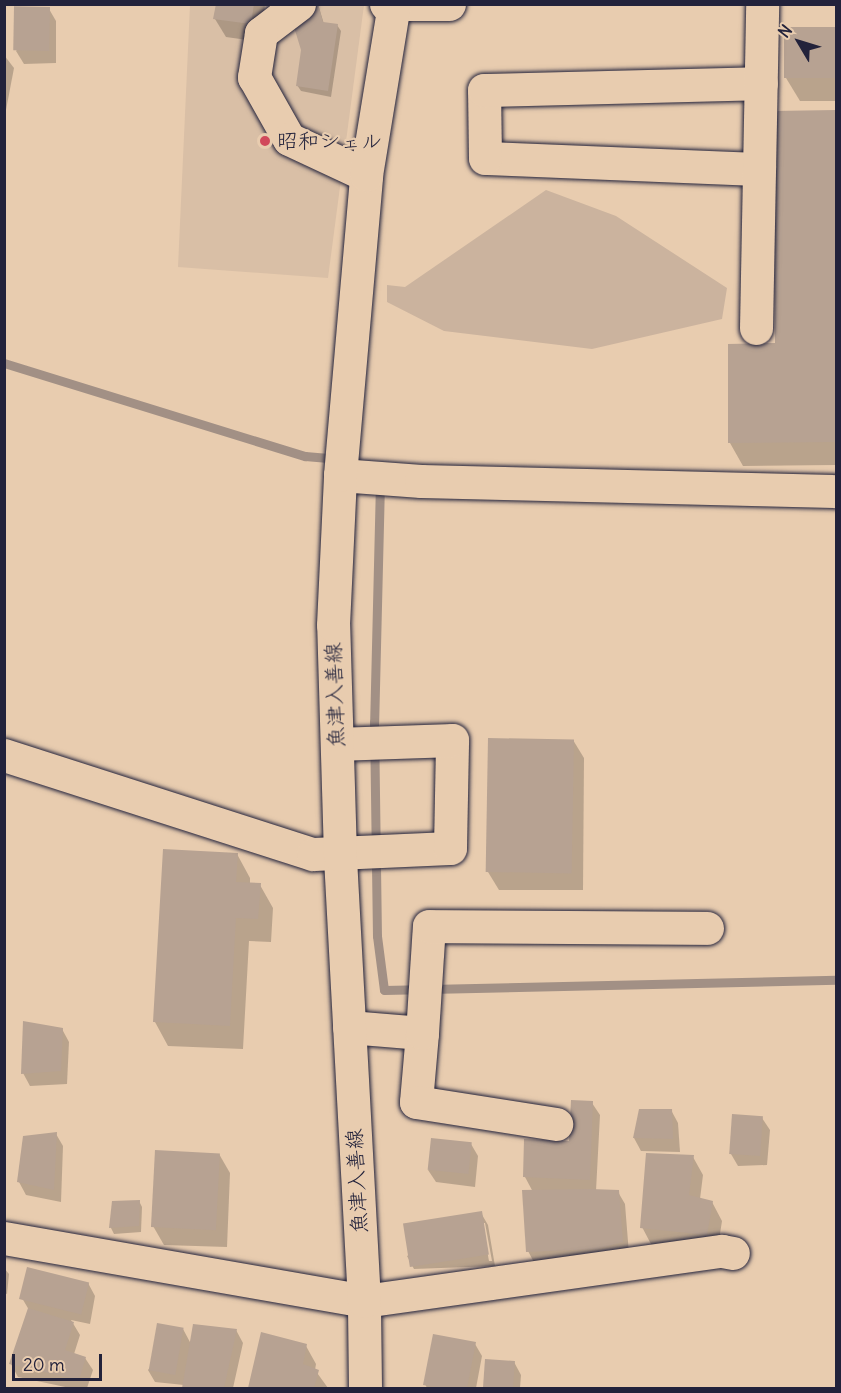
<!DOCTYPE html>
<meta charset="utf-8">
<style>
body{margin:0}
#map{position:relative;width:841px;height:1393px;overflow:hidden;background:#e8ccaf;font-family:Delius,"Klee One",sans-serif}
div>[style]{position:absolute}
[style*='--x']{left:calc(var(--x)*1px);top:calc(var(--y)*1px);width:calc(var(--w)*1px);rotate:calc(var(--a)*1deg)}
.built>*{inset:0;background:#d9bfa6}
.green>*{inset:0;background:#cbb39e}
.shadow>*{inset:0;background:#0003}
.stream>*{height:9px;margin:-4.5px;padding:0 4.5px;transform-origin:4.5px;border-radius:4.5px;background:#a29085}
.building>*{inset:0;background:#b7a292;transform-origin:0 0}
.roads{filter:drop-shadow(0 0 2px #22223b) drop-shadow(0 0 2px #22223b)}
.minor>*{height:33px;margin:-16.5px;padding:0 16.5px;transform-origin:16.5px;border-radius:16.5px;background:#e8ccaf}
.major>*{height:33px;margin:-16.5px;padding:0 16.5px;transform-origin:16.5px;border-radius:16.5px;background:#e8ccaf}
.dots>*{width:16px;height:16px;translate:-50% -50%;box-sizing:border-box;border:3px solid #e8ccaf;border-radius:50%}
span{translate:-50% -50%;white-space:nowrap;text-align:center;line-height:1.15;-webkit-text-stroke:4.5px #e8ccaf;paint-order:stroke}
.poi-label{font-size:21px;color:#22223b}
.left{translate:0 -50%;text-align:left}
.street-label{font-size:21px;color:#22223b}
.frame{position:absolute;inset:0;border:6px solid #22223b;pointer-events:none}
.north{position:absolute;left:769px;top:12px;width:60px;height:60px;-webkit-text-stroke:4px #e8ccaf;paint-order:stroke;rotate:308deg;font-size:16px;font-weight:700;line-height:24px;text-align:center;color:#22223b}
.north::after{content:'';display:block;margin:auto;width:21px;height:27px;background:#22223b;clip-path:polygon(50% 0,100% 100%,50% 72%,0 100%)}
.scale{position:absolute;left:12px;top:1354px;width:90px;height:27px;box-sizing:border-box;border:3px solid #22223b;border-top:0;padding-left:8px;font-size:18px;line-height:21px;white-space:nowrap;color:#22223b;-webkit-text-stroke:4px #e8ccaf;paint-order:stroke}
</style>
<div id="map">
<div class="built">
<div style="clip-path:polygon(190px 5px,364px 5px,328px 278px,178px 267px)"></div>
</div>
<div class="green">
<div style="clip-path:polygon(546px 190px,616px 216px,727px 288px,722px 319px,592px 349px,444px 331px,387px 302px,387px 285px,405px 287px)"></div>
</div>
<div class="shadow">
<div style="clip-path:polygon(217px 4px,265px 4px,261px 42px,226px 37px,215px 19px)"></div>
<div style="clip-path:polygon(318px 4px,324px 24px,337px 25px,341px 31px,331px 97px,301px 91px,297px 85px)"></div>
<div style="clip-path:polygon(49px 9px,56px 21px,56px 63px,24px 64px,16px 51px)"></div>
<div style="clip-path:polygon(836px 28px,836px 101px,800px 101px,786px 78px,786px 29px)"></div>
<div style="clip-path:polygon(4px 55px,14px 68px,6px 110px,4px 110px)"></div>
<div style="clip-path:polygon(836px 112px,836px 465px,743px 466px,730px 443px,729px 345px,776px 344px,774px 113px)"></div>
<div style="clip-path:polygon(573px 740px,584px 758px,583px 890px,499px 890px,488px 872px)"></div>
<div style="clip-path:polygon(164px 851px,237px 854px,250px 878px,250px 884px,260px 885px,273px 908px,271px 942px,249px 941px,243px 1049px,168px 1046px,155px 1022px)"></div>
<div style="clip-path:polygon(62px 1029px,69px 1042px,67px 1084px,30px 1086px,23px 1073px)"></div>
<div style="clip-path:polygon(592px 1103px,600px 1115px,596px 1191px,618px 1192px,625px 1204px,629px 1254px,538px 1270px,528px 1251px,533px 1192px,525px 1177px,570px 1143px)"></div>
<div style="clip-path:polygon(671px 1110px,678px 1123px,680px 1152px,641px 1151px,634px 1138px,640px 1111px)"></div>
<div style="clip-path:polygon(762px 1118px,770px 1130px,767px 1165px,738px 1166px,731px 1154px)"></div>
<div style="clip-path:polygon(56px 1134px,63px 1146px,61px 1202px,26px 1195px,19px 1182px)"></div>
<div style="clip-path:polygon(471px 1144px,478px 1156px,475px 1187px,436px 1182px,428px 1170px)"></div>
<div style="clip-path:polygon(219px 1154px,230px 1173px,227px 1247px,164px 1245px,153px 1226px)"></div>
<div style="clip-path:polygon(693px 1157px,703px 1175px,700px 1199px,712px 1202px,722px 1221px,717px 1253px,652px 1246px,642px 1227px)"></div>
<div style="clip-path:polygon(139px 1201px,142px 1207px,141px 1232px,114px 1234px,111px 1228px,113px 1203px)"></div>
<div style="clip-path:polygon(evenodd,481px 1213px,488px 1225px,495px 1266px,414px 1269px,407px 1256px,481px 1213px,482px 1223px,485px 1223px,492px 1261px,489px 1261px,482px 1223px)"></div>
<div style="clip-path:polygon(4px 1268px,9px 1274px,7px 1294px,4px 1293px)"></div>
<div style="clip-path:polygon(88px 1283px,95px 1296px,90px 1324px,71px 1320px,80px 1335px,74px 1354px,85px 1358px,93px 1370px,87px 1388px,70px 1388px,18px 1377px,11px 1364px,29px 1310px,22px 1298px)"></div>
<div style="clip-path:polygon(183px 1329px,191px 1344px,236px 1330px,243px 1343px,233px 1388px,184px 1388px,184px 1385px,155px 1382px,148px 1370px)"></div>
<div style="clip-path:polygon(263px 1334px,306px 1346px,316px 1364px,315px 1370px,328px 1388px,250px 1388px)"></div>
<div style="clip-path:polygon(475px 1344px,482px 1356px,476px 1388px,427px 1388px,425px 1384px)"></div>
<div style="clip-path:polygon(486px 1360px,514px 1362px,521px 1375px,520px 1388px,484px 1388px)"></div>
</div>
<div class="stream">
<div style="--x:4;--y:363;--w:315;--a:17.2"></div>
<div style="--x:305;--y:456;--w:32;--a:5"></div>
<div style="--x:380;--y:483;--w:239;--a:91.4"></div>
<div style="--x:374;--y:722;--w:214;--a:89.2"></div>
<div style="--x:377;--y:936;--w:54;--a:82.6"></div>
<div style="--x:384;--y:990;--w:452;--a:-1.3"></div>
</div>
<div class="building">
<div style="clip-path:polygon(216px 4px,254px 4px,251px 24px,213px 19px)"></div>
<div style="clip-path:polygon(287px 4px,318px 4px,323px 22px,338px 24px,328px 91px,296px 86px,301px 50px)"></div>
<div style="left:50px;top:7px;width:44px;height:36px;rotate:91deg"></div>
<div style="left:784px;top:27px;width:52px;height:51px"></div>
<div style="clip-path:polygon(836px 110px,836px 442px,728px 443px,728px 344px,775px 343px,773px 111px)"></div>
<div style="left:488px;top:738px;width:86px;height:134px;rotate:1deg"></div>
<div style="clip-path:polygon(163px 849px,238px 853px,236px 882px,261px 883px,258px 919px,236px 918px,230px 1026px,153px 1022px)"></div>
<div style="clip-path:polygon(23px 1021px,63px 1028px,61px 1071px,21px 1074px)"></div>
<div style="clip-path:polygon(571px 1100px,593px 1101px,590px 1180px,523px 1177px,524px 1139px,569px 1141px)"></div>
<div style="clip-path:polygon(639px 1109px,672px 1109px,673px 1139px,633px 1138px)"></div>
<div style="left:732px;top:1114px;width:31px;height:40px;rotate:4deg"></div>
<div style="clip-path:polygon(57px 1132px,54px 1190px,17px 1182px,23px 1136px)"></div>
<div style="left:431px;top:1138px;width:41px;height:32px;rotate:6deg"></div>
<div style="left:155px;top:1150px;width:65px;height:77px;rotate:3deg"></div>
<div style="clip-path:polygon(646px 1153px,694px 1155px,689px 1195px,713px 1201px,707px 1235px,640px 1228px)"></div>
<div style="clip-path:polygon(590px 1189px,619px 1190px,623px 1242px,597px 1249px,526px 1252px,522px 1190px)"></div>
<div style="clip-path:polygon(140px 1200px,139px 1226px,109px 1228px,112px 1201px)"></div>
<div style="left:482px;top:1211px;width:44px;height:80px;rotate:81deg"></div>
<div style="left:27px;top:1267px;width:64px;height:33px;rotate:14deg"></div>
<div style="clip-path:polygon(28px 1308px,74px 1322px,65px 1350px,86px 1357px,79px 1380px,9px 1364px)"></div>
<div style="left:157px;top:1323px;width:27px;height:48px;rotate:10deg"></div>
<div style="clip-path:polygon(193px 1324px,237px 1329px,224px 1388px,182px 1388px)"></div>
<div style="clip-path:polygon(261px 1332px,307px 1344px,303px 1364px,319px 1370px,314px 1388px,248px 1388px)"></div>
<div style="clip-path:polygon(433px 1334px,476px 1342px,467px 1388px,443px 1388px,423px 1385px)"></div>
<div style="left:485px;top:1359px;width:30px;height:29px;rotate:4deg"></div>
</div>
<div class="roads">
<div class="minor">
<div style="--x:299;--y:4;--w:48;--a:142.7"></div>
<div style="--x:261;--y:33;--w:45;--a:99"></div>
<div style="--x:254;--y:77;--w:71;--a:60.6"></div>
<div style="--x:289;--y:139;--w:85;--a:25.1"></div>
<div style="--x:386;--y:4;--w:63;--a:0"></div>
<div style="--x:759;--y:169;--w:274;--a:-177.7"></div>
<div style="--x:485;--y:158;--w:68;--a:-90.8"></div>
<div style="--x:484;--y:90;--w:277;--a:-1.4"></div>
<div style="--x:756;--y:328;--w:324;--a:-88.9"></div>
<div style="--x:340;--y:475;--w:81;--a:4.2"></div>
<div style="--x:421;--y:481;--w:415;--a:1.4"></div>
<div style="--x:4;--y:755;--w:324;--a:17.8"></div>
<div style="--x:313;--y:854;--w:137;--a:-2.5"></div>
<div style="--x:450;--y:848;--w:108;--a:-88.9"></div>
<div style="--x:452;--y:740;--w:115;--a:178"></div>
<div style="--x:349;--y:1027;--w:73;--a:4.7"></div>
<div style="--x:422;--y:1033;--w:69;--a:95"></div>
<div style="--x:416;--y:1102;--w:142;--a:8.9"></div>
<div style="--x:422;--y:1033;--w:107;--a:-86.3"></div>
<div style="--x:429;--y:926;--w:278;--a:0.4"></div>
<div style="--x:4;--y:1238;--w:365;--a:9.9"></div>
<div style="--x:364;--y:1301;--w:361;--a:-8"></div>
<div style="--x:722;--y:1251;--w:11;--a:10"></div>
</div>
<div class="major">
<div style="--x:365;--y:1388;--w:87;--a:-90.7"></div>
<div style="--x:364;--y:1301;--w:447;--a:-93.1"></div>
<div style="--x:340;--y:855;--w:230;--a:-91.7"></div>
<div style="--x:333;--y:625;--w:150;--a:-87.3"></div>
<div style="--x:340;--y:475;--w:301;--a:-85"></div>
<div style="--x:366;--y:175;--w:173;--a:-80.7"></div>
</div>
</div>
<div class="dots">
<div style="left:265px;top:141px;background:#d1495b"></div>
</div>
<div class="poi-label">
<span class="left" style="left:277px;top:141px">昭和シェル</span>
</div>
<div class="street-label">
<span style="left:335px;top:695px;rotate:-92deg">魚津入善線</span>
<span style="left:357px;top:1181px;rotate:-93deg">魚津入善線</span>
</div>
<div class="frame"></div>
<div class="north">N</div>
<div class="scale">20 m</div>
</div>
